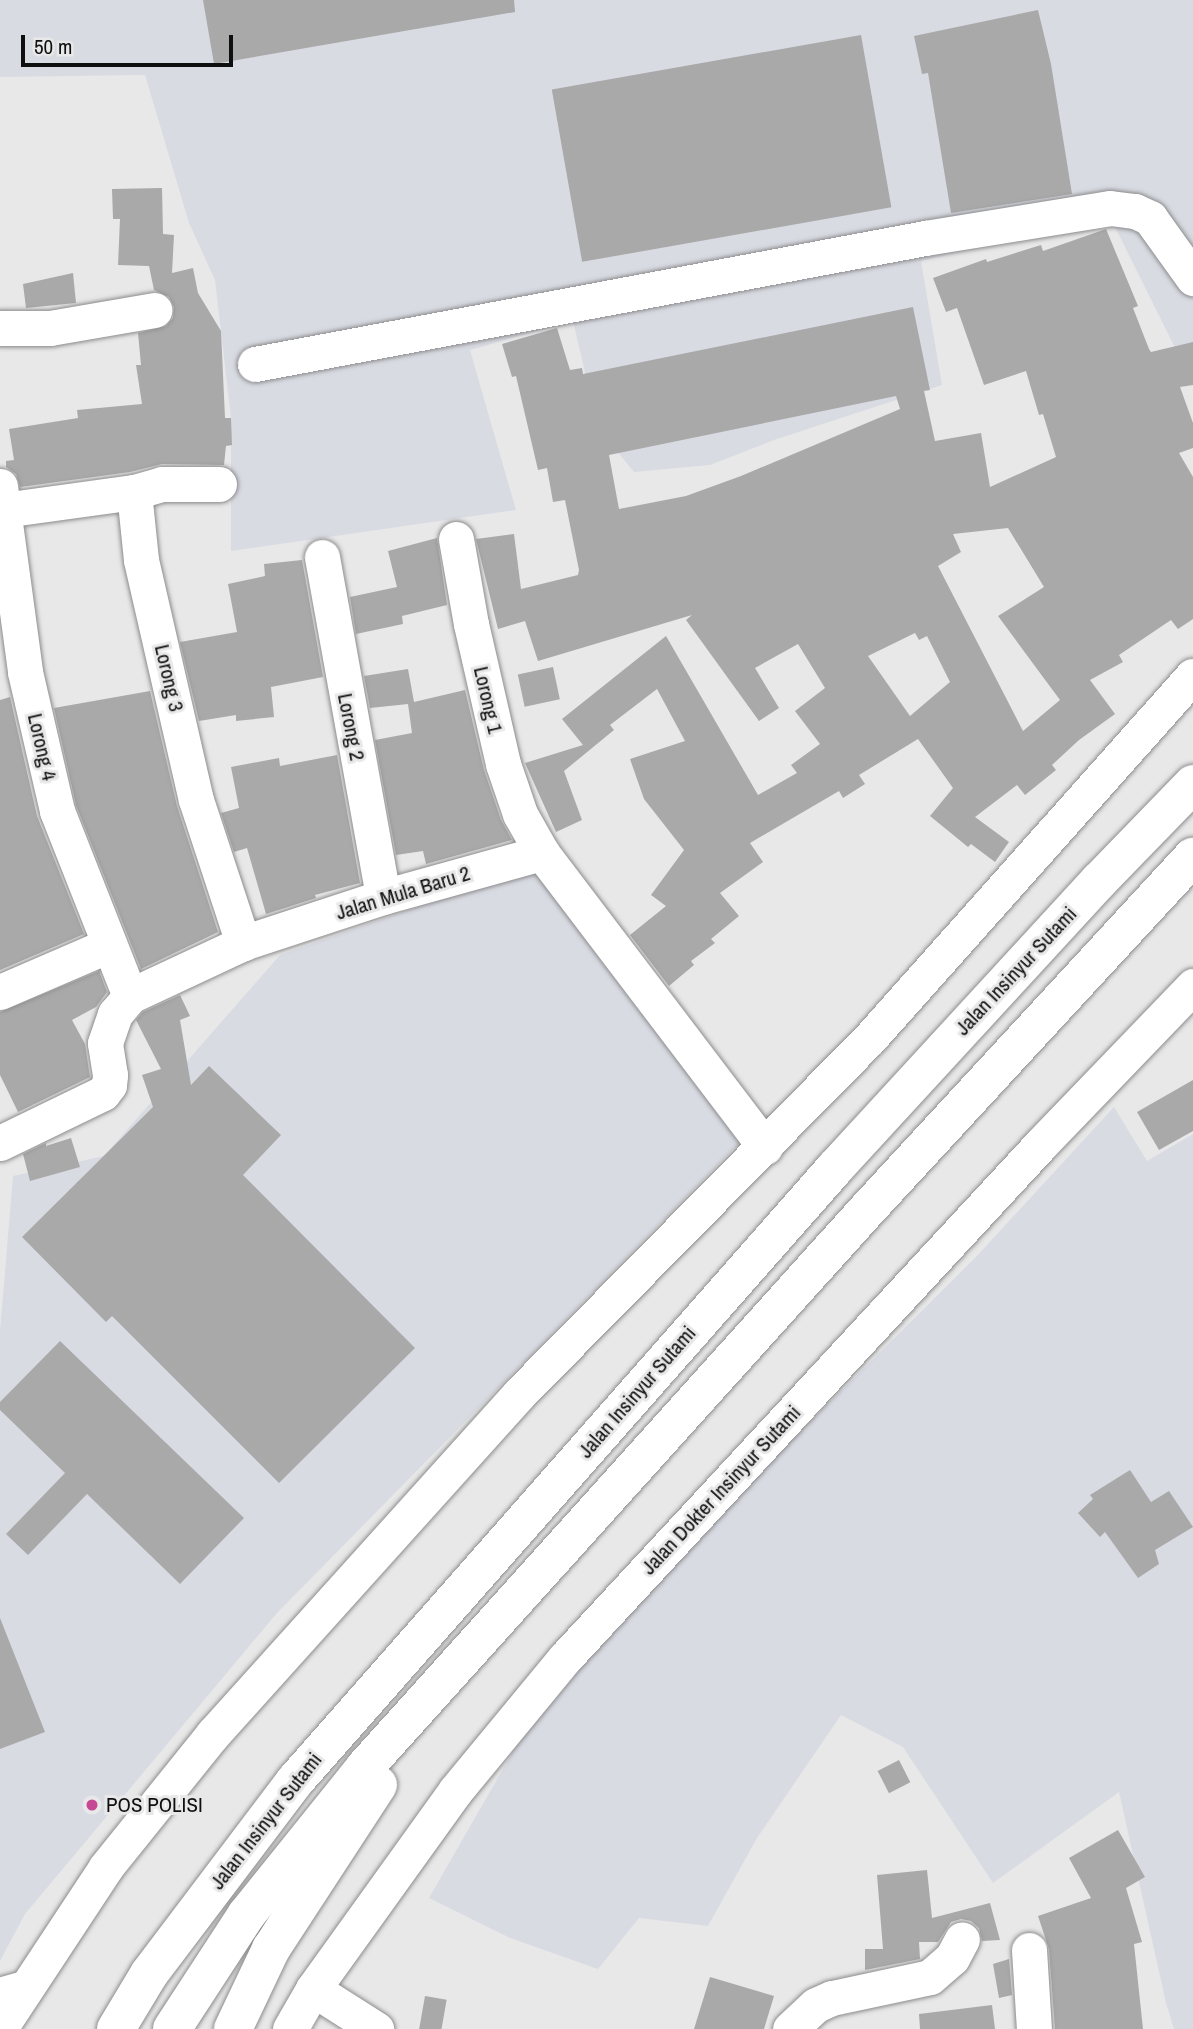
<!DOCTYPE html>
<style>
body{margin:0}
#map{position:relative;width:1193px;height:2029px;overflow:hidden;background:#e8e8e9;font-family:"Archivo Narrow",sans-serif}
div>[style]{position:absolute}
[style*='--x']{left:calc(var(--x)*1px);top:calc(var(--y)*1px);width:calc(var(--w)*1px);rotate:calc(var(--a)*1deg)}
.built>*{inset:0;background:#d9dbe3}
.building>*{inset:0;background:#a9a9aa;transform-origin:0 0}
.roads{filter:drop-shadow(0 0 2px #8c8c8d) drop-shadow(0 0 2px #8c8c8d)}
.minor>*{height:35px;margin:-17.5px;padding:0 17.5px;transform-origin:17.5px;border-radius:17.5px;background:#fff}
.major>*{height:38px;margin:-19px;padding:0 19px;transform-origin:19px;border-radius:19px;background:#fff}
.highway>*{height:38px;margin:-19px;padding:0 19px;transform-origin:19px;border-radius:19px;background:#fff}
.dots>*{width:19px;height:19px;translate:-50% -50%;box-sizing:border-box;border:4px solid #e8e8e9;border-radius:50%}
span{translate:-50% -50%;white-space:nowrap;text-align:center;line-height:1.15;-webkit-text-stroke:6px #e8e8e9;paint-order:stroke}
.street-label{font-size:21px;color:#0f0f0f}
.poi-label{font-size:21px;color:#0f0f0f}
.left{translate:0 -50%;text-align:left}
.scale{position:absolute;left:21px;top:35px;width:212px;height:32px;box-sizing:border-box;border:4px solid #0f0f0f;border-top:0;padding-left:9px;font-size:21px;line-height:24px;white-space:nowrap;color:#0f0f0f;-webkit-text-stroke:5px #e8e8e9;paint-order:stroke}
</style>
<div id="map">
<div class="built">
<div style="clip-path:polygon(0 0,1193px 0,1193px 384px,1109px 215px,921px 261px,942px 385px,774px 440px,710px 465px,634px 472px,598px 428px,573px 321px,470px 350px,516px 510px,231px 551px,231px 418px,215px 280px,189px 223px,145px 75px,0 77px)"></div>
<div style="clip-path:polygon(537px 865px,742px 1140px,277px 1613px,25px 1914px,0 1961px,0 1331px,13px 1176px,104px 1156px,280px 955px)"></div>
<div style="clip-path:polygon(1114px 1107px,1147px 1161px,1193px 1134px,1193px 2029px,1174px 2029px,1166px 2003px,1119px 1792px,993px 1883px,903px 1747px,841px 1715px,757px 1838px,708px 1926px,639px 1918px,598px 1969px,510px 1938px,429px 1898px,531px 1720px,693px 1538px,976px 1257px)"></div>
</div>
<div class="building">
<div style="clip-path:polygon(203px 0,514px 0,515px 12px,214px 64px)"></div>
<div style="clip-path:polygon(1038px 10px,1051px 64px,1072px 194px,951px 213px,928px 73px,922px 74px,914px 36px)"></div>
<div style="left:861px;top:35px;width:175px;height:314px;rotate:80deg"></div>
<div style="clip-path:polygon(162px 188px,163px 234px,174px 235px,172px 273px,193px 268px,198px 293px,221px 331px,225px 418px,231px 418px,232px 445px,226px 446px,224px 465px,162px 464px,130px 472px,20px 487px,16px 474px,6px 467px,6px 461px,14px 460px,9px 429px,78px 418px,77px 410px,142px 404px,136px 365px,141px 365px,138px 333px,166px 326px,173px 318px,174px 307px,169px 297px,154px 290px,149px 266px,118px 265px,120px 219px,113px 219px,112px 189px)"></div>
<div style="clip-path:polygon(evenodd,1106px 229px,1138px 306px,1133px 308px,1149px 349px,1151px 352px,1193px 342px,1193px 385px,1180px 387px,1193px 423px,1193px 448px,1179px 453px,1193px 477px,1193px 619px,1178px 629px,1171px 620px,1119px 655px,1123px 662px,1090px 680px,1115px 714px,1079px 740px,1052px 765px,1056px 770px,1025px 795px,1017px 785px,975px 817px,1009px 842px,995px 862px,971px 844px,968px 847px,930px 816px,953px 788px,918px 739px,859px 775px,865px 784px,843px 798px,839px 791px,750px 843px,763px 862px,720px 893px,739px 916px,711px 939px,715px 943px,691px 961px,694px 965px,669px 986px,630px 935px,666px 906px,651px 895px,684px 850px,644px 799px,630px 759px,685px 741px,657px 689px,610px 725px,614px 730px,564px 771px,582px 820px,556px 832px,525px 763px,583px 745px,562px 719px,666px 636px,758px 795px,797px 773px,791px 765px,820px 744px,795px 711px,825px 688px,798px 644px,755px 668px,779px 708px,759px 721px,686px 620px,692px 615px,538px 661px,525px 621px,498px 629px,476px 539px,514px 534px,521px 589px,578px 575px,579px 570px,565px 500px,553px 502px,547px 468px,538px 470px,516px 376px,512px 377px,502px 344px,557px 328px,570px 370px,582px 368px,583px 374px,913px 307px,930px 390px,924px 391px,935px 441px,981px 433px,990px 487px,1056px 457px,1043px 414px,1039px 415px,1026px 371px,984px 385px,957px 308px,946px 312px,933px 278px,986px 259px,987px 262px,1041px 245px,1043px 251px,1106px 229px,896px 396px,900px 409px,741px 476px,686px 496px,619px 509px,609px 455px,896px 396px,1106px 229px,1008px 528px,1044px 587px,998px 616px,1060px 700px,1023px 731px,938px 566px,961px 552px,953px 534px,1008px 528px,1106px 229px,915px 633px,919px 640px,927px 636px,950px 682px,910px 716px,868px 656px,915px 633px)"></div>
<div style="clip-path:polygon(73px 273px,76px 303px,26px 308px,23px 284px)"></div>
<div style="clip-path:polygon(437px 538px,447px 605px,402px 616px,403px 624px,356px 634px,350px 597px,397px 587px,388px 551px)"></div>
<div style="clip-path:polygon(302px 560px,323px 677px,271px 687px,274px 717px,236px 721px,236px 715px,199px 721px,180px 642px,237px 632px,228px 584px,265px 576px,264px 564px)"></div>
<div style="left:553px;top:667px;width:33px;height:36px;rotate:78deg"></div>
<div style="clip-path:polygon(408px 669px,414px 702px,465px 690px,484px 770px,501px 820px,512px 840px,426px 864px,423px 851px,396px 855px,375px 740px,412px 733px,408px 704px,370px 708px,364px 676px)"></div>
<div style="clip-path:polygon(150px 691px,177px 806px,218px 932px,141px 969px,76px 805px,54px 708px)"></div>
<div style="clip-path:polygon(10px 697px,37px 816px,84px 934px,0 970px,0 700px)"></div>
<div style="clip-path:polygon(337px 755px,360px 883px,315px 895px,316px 898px,266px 914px,247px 848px,234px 852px,221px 813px,239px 808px,231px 767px,279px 758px,280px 766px)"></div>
<div style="clip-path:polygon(99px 971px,107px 992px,96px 1007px,72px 1020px,85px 1044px,90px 1077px,18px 1112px,0 1075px,0 1012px)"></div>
<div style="clip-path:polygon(180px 995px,190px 1016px,180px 1020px,191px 1085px,209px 1066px,281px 1135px,243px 1175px,415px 1348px,279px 1483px,112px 1316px,106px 1322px,22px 1237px,153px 1107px,142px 1075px,161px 1069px,136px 1020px,143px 1012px)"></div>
<div style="clip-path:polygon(1193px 1080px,1193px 1131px,1159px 1150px,1137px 1112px)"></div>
<div style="clip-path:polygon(71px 1138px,80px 1167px,30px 1181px,23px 1154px,46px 1143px,46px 1146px)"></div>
<div style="clip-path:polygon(60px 1341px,244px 1518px,180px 1584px,87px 1494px,28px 1555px,6px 1534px,65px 1473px,0 1410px,0 1402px)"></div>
<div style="clip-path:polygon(1130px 1470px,1151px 1502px,1169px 1491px,1193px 1527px,1155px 1550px,1159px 1564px,1138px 1578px,1105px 1532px,1100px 1537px,1078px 1513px,1093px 1499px,1090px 1495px)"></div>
<div style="clip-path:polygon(0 1618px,45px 1732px,0 1749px)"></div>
<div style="left:899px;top:1760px;width:25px;height:24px;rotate:63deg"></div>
<div style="clip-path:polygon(1118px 1830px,1145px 1877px,1126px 1888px,1142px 1942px,1134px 1944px,1143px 2029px,1055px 2029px,1049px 1949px,1038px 1916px,1091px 1898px,1069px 1858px)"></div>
<div style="clip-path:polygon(927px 1870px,932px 1918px,990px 1903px,1000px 1940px,982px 1941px,979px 1928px,971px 1921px,961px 1919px,951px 1922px,938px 1942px,919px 1942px,920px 1959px,865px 1970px,865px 1949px,883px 1949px,877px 1875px)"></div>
<div style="clip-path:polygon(1009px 1959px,1012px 1995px,999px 1998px,993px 1964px)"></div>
<div style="clip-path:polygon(710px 1977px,774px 1996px,764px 2029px,694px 2029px)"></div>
<div style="left:425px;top:1996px;width:22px;height:34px;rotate:10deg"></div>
<div style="clip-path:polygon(992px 2005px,995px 2029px,920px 2029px,919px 2014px)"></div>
</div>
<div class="roads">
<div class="minor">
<div style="--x:0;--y:328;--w:50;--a:0"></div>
<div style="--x:50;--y:328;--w:106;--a:-9.8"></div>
<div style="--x:255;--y:364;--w:682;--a:-10.65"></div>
<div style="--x:925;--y:238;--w:187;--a:-9.2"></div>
<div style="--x:1110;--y:208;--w:25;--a:7"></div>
<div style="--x:1135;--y:211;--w:17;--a:25"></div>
<div style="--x:1150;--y:218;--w:74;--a:54.4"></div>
<div style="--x:219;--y:484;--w:57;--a:180"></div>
<div style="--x:162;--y:484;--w:29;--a:164"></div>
<div style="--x:134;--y:492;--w:68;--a:84.1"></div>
<div style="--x:141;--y:560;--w:246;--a:77.1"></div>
<div style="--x:196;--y:800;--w:151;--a:71.8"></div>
<div style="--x:0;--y:486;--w:188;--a:82.3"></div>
<div style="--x:25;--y:672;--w:143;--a:77"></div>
<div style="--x:57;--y:811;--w:199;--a:68.5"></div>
<div style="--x:3;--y:510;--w:132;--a:-7.8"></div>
<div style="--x:456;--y:539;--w:86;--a:80"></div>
<div style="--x:471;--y:624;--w:144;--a:77.1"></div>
<div style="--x:503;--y:764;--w:53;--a:71.2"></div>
<div style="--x:520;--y:814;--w:45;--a:60.6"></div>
<div style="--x:322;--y:557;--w:345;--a:79.8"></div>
<div style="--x:0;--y:992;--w:119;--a:-23.3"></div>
<div style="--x:0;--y:1143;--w:114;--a:-25.9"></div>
<div style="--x:103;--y:1093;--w:10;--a:-53"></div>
<div style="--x:109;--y:1085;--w:10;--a:-84"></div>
<div style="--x:110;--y:1075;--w:32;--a:-99"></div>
<div style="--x:105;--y:1043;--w:31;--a:-71"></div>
<div style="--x:115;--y:1014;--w:23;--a:-50"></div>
<div style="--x:130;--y:996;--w:125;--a:-25.1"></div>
<div style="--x:243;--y:943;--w:147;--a:-18.2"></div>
<div style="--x:383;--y:897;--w:165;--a:-15.5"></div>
<div style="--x:542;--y:853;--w:369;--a:52.8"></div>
<div style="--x:1029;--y:1950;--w:79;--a:86.4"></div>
<div style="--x:313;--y:1989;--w:75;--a:32.4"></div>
<div style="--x:0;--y:2028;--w:193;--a:-56.6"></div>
<div style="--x:106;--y:1867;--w:171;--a:-51.2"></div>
<div style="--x:213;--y:1734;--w:457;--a:-48"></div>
<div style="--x:519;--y:1394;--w:500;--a:-45.4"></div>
<div style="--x:870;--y:1038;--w:485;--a:-48.3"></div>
<div style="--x:290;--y:2029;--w:46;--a:-60.1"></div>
<div style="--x:313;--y:1989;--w:245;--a:-54.3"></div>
<div style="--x:456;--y:1790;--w:171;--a:-50.5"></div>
<div style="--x:565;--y:1658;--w:702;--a:-47.19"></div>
<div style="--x:1042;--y:1143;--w:218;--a:-46.1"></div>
<div style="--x:790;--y:2029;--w:35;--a:-43"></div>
<div style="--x:816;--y:2005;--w:17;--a:-24"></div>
<div style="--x:832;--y:1998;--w:100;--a:-12.1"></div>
<div style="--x:930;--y:1977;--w:29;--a:-41"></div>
<div style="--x:952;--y:1958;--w:21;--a:-62"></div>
</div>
<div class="major">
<div style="--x:0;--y:1997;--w:22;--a:-16"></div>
</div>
<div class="highway">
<div style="--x:116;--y:2029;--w:64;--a:-59"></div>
<div style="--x:149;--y:1974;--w:242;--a:-52.9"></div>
<div style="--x:295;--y:1781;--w:817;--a:-48.62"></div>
<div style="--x:835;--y:1168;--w:390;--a:-47.4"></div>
<div style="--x:1099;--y:881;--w:135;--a:-45.9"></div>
<div style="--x:172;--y:2029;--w:137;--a:-56.9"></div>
<div style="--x:247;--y:1914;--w:189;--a:-51.2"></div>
<div style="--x:365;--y:1767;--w:748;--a:-47.98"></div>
<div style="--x:866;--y:1211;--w:482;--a:-47.3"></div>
<div style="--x:233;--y:2029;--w:89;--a:-64.6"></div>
<div style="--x:271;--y:1949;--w:196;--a:-56.9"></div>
</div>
</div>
<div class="dots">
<div style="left:92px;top:1805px;background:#c64793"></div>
</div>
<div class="street-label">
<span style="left:169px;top:678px;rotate:77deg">Lorong 3</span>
<span style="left:488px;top:700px;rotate:77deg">Lorong 1</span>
<span style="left:351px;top:727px;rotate:79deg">Lorong 2</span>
<span style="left:42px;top:747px;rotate:77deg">Lorong 4</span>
<span style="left:403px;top:893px;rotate:-17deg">Jalan Mula Baru 2</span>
<span style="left:1016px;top:971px;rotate:-47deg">Jalan Insinyur Sutami</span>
<span style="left:637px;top:1392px;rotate:-49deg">Jalan Insinyur Sutami</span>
<span style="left:721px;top:1490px;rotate:-47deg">Jalan Dokter Insinyur Sutami</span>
<span style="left:266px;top:1821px;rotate:-52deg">Jalan Insinyur Sutami</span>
</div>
<div class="poi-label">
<span class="left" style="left:106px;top:1805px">POS POLISI</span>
</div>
<div class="scale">50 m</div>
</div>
